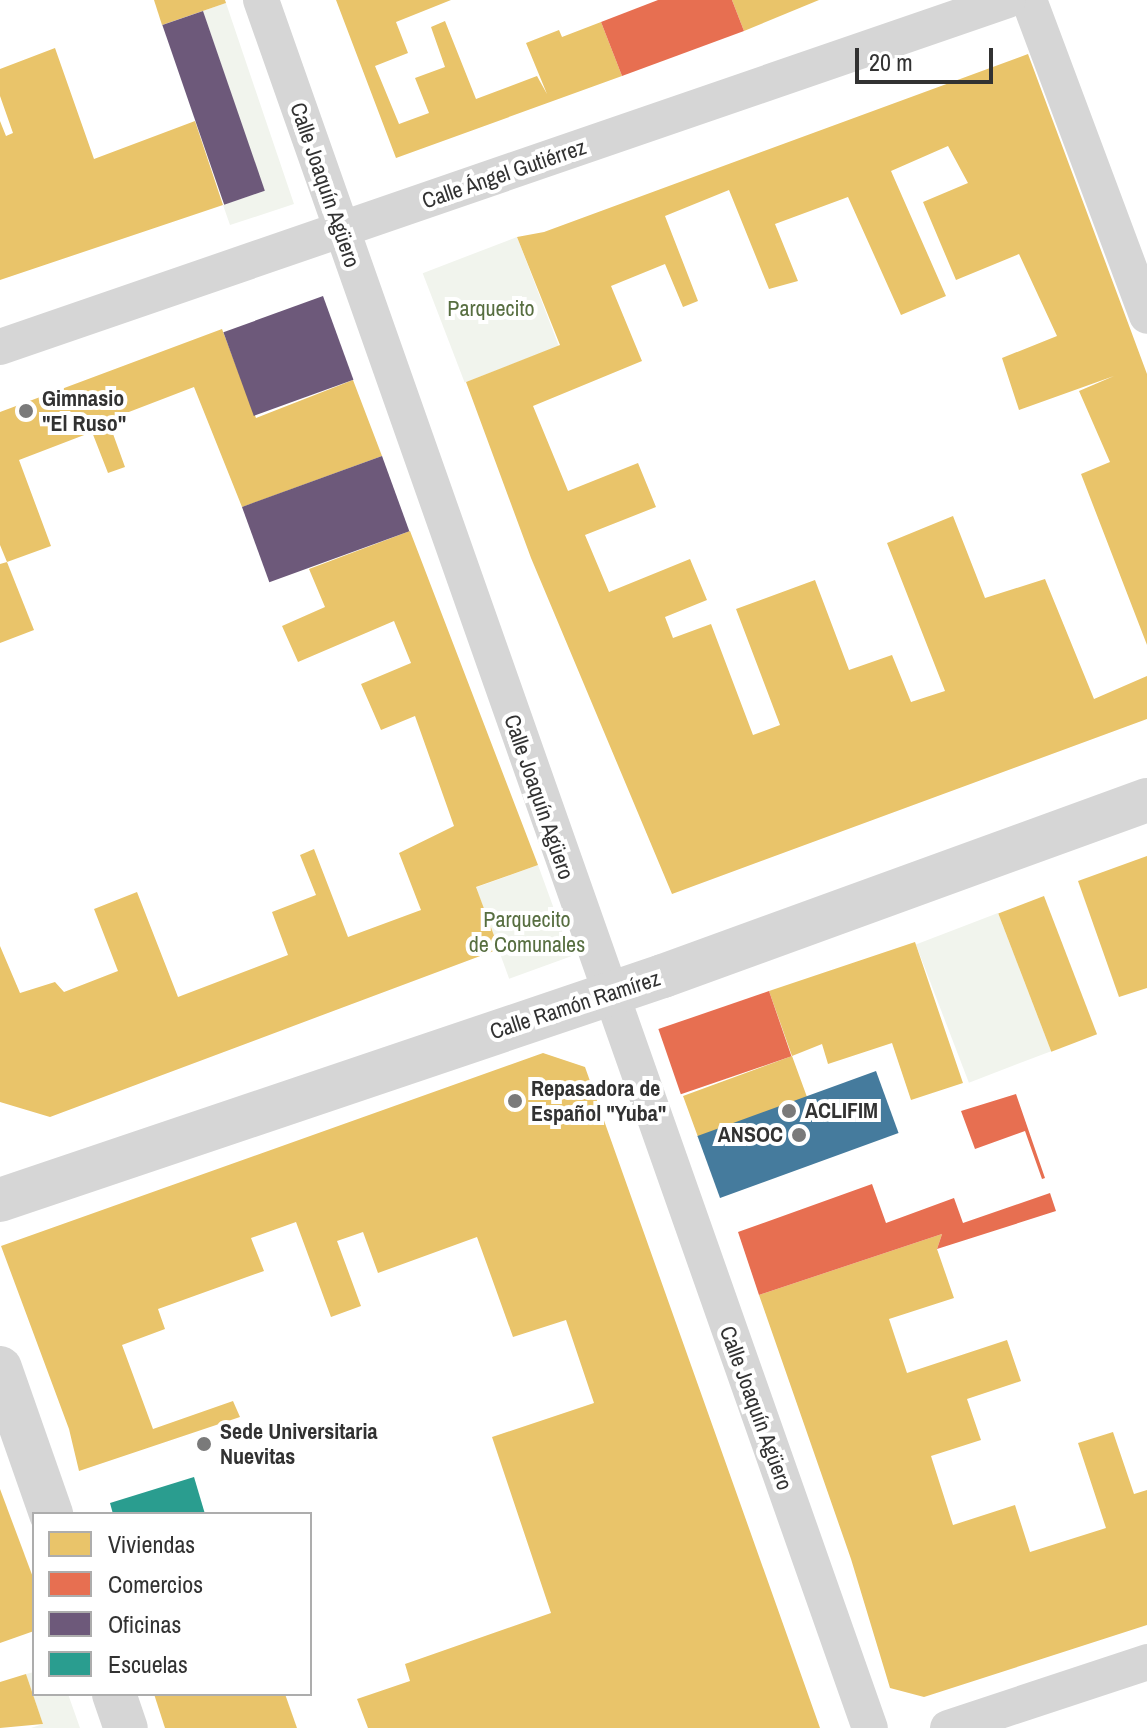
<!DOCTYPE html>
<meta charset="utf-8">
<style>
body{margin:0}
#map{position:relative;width:1147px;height:1728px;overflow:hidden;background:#fff;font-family:"Archivo Narrow",sans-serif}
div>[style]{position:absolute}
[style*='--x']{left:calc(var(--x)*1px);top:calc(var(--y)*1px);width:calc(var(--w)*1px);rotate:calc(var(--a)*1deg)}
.green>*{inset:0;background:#f1f4ed;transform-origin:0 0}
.homes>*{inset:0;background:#e9c46a;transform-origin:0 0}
.shops>*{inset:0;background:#e76f51;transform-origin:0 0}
.offices>*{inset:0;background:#6d597a;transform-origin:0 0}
.schools>*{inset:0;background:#2a9d8f}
.public>*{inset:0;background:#457b9d;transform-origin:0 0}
.minor>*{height:36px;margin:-18px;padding:0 18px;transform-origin:18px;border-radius:18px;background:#d6d6d6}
.tertiary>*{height:44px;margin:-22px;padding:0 22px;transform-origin:22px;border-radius:22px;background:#d6d6d6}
.dots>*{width:22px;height:22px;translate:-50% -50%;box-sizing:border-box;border:4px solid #fff;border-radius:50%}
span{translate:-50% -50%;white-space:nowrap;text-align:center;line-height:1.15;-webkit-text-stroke:8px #fff;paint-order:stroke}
.street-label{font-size:22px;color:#323232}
.park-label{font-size:22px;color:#576e40}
.poi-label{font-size:22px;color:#323232;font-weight:700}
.left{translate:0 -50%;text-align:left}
.right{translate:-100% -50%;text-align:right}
.legend{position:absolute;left:32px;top:1512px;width:280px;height:184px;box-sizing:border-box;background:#fff;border:2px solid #adadad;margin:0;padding:10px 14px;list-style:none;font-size:24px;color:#323232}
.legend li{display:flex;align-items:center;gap:16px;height:40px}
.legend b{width:40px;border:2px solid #adadad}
.scale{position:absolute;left:855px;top:48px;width:138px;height:36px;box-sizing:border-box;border:4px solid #323232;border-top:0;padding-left:10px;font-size:24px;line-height:28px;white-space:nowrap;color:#323232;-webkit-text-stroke:6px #fff;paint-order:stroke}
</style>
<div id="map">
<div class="green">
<div style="clip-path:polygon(226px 3px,294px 204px,230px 225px,223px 205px,264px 191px,203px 11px)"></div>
<div style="left:517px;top:237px;width:117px;height:101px;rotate:69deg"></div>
<div style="left:538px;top:865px;width:97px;height:66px;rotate:70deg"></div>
<div style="left:998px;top:913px;width:148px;height:88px;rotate:69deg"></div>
<div style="clip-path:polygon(34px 1672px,34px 1694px,68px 1694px,80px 1728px,31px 1728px,43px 1724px,26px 1674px)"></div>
</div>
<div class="homes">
<div style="clip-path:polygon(154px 0,225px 0,226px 3px,162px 25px)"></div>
<div style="clip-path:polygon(336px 0,451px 0,396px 22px,408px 53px,375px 66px,399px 124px,429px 113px,415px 78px,445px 67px,431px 27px,445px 21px,476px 99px,537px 76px,547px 94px,526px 43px,559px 30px,562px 37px,601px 22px,622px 76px,396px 158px)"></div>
<div style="clip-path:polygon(732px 0,819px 0,744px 31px)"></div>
<div style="clip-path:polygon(55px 48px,94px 159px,195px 121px,223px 205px,0 280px,0 121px,6px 136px,13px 133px,0 96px,0 69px)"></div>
<div style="clip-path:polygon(1028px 54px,1147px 374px,1147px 645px,1081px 474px,1110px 462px,1079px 391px,1114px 376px,1019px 410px,1002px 358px,1057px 336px,1019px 254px,956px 280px,923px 202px,968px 183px,948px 146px,891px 171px,946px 296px,901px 315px,848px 197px,775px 224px,798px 281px,769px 289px,729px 190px,665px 216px,698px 301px,683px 307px,665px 264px,611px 286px,642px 361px,533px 406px,568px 491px,638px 463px,656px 507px,585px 535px,609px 592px,690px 559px,707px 600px,665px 617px,673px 638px,711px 624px,753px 735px,780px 725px,736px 609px,815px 580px,849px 670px,892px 655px,911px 702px,945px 691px,887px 543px,953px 516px,985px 598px,1045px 579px,1094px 699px,1147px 676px,1147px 719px,672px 894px,531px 558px,466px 382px,560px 345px,517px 237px,544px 232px)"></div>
<div style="clip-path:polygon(222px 329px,256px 418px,353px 380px,382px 456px,242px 507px,194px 387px,108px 420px,125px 467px,108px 473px,92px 432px,19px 460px,51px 546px,7px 562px,0 545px,0 412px)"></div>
<div style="clip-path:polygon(410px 531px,538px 865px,476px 887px,499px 949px,50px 1117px,0 1102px,0 946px,20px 993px,55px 982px,64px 992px,118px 971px,94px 909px,137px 892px,178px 997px,288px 955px,272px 912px,316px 895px,300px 855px,314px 849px,348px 937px,421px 910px,399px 853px,454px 826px,415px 716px,381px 730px,361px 684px,411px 663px,394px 621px,298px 662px,282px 626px,325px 607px,309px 569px)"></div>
<div style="clip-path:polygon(7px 562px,34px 630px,0 643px,0 564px)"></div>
<div style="clip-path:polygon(1147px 856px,1147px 988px,1119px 997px,1078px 881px)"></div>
<div style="left:1044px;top:896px;width:148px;height:49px;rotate:69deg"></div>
<div style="clip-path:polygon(915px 942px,963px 1083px,911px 1100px,892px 1043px,828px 1064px,822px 1044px,792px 1056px,807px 1097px,698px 1137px,683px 1096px,792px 1056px,769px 991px)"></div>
<div style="clip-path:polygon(543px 1053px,585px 1067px,820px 1728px,368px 1728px,357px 1699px,410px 1681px,405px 1664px,551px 1613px,492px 1437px,594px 1403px,566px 1320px,513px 1337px,477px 1237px,378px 1273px,363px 1232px,337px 1241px,361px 1306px,331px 1317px,296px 1222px,251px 1238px,264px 1271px,158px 1309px,165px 1329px,122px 1345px,153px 1429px,233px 1401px,240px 1417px,79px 1471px,69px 1429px,1px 1246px)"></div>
<div style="clip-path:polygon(942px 1234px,937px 1249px,954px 1298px,889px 1319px,907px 1373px,1007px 1340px,1021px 1381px,967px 1399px,981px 1440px,931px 1456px,953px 1525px,1015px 1505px,1030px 1552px,1106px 1528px,1078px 1443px,1113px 1432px,1134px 1494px,1147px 1490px,1147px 1625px,924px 1697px,890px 1688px,851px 1559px,759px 1295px)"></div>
<div style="clip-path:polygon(0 1489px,34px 1580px,34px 1631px,0 1643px)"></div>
<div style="clip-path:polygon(26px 1674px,43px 1724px,0 1728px,0 1682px)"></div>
<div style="clip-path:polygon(154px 1694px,285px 1694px,297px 1728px,165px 1728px)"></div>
</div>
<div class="shops">
<div style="clip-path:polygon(658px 0,732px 0,744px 31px,622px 76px,601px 22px)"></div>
<div style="left:769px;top:991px;width:69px;height:117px;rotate:71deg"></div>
<div style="clip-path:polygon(1016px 1094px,1045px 1178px,1042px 1179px,1025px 1131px,975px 1149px,961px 1111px)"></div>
<div style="clip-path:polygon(872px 1184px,886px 1223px,954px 1198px,963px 1223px,1050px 1193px,1056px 1211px,937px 1249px,942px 1234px,759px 1295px,738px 1232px)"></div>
</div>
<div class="offices">
<div style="left:203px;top:11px;width:190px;height:43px;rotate:71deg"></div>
<div style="left:323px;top:296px;width:89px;height:106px;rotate:70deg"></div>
<div style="left:382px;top:456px;width:80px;height:149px;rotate:70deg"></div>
</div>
<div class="schools">
<div style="clip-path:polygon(194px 1477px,205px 1514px,113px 1514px,110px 1503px)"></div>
</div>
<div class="public">
<div style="left:876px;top:1071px;width:66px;height:190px;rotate:70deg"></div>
</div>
<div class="minor">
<div style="--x:261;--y:0;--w:1832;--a:70.59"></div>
<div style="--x:1029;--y:0;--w:337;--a:69.5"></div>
<div style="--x:0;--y:347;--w:1066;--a:-19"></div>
<div style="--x:948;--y:1728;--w:210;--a:-18.3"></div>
</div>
<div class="tertiary">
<div style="--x:0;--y:1200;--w:700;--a:-18.67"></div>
<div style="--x:663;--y:976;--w:515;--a:-19.98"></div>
<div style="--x:0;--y:1368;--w:155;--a:70.7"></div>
<div style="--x:114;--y:1694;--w:36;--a:71"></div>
</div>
<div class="dots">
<div style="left:26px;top:411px;background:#7a7a7a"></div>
<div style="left:515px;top:1101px;background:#7a7a7a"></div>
<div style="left:789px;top:1111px;background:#7a7a7a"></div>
<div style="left:799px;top:1135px;background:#7a7a7a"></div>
<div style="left:204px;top:1444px;background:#7a7a7a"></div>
</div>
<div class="street-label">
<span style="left:504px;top:174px;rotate:-19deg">Calle Ángel Gutiérrez</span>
<span style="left:325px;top:185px;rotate:71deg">Calle Joaquín Agüero</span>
<span style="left:539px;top:797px;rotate:71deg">Calle Joaquín Agüero</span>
<span style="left:575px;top:1005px;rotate:-18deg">Calle Ramón Ramírez</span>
<span style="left:756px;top:1408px;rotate:70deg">Calle Joaquín Agüero</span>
</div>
<div class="park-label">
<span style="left:491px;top:309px">Parquecito</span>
<span style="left:527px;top:932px">Parquecito<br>de Comunales</span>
</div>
<div class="poi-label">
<span class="left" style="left:42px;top:411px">Gimnasio<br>"El Ruso"</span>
<span class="left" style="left:531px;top:1101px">Repasadora de<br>Español "Yuba"</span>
<span class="left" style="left:805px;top:1111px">ACLIFIM</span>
<span class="right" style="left:783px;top:1135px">ANSOC</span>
<span class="left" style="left:220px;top:1444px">Sede Universitaria<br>Nuevitas</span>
</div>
<ul class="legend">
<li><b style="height:22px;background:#e9c46a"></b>Viviendas</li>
<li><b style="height:22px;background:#e76f51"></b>Comercios</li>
<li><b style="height:22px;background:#6d597a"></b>Oficinas</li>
<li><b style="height:22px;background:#2a9d8f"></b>Escuelas</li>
</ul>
<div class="scale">20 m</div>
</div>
